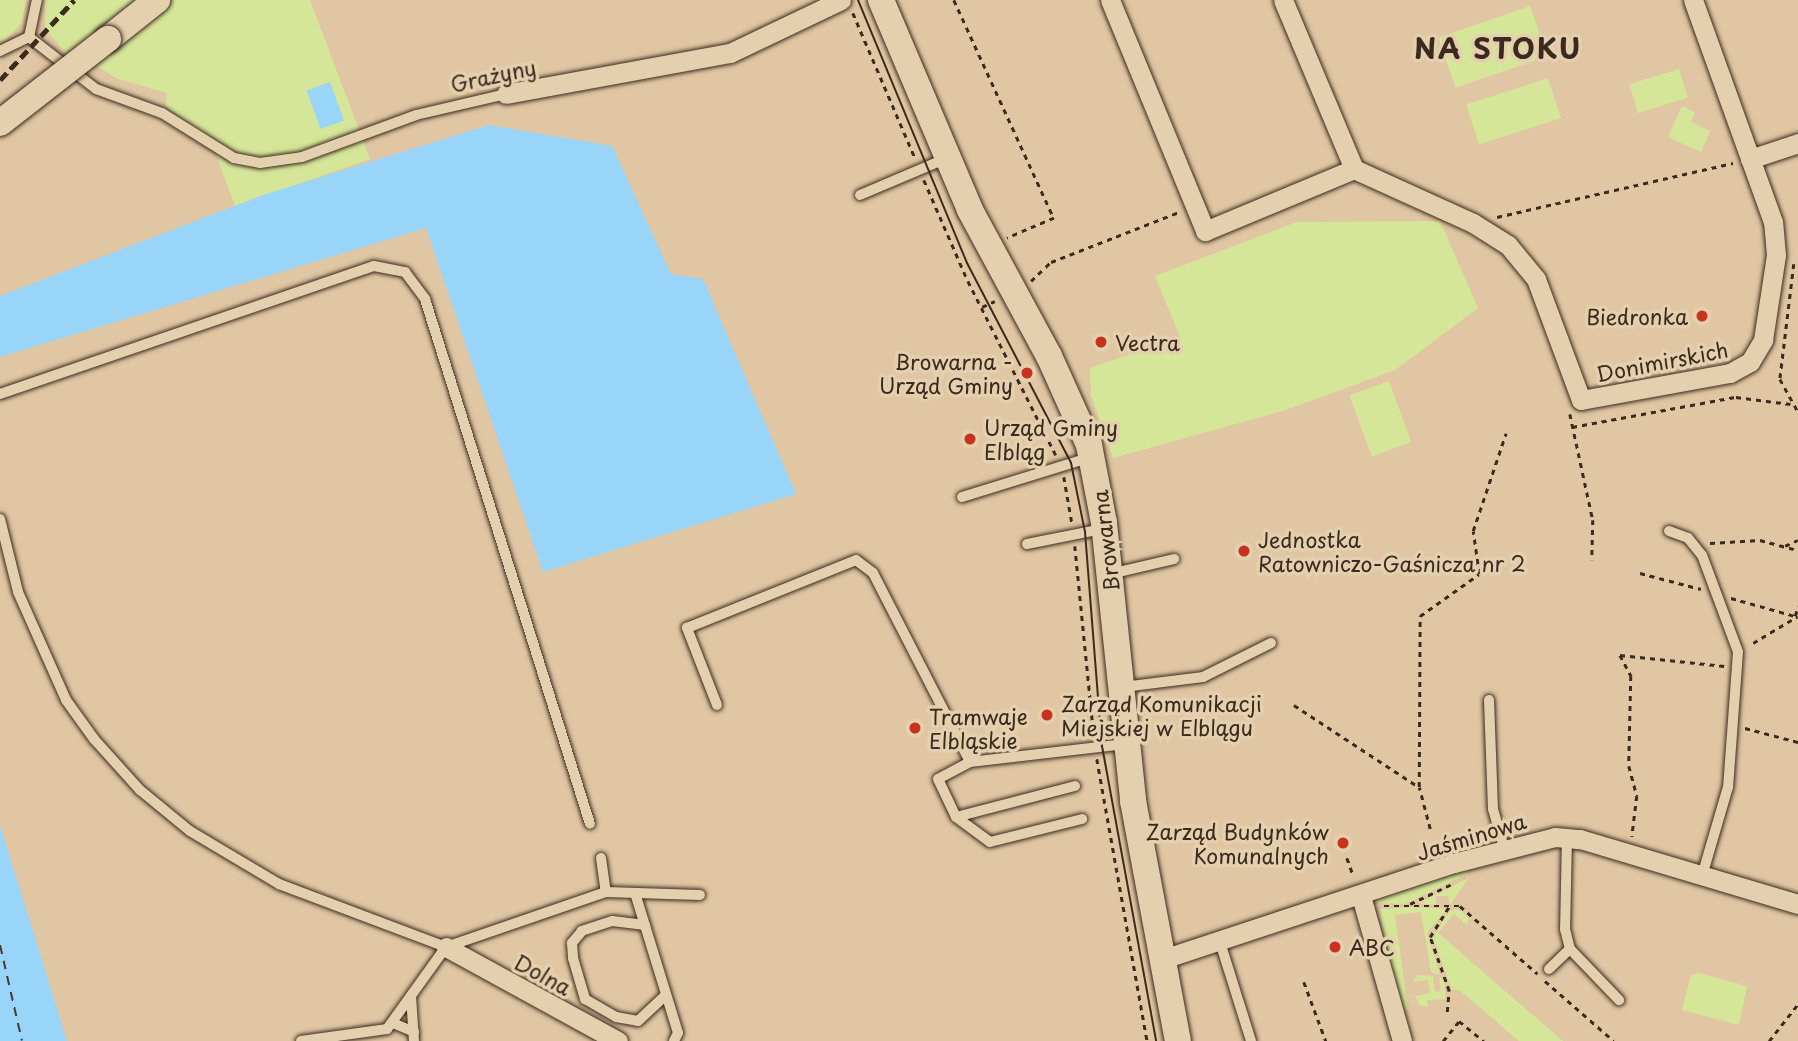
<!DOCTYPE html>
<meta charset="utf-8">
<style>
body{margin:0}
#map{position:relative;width:1798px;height:1041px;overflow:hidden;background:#e0c6a2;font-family:"Playpen Sans",sans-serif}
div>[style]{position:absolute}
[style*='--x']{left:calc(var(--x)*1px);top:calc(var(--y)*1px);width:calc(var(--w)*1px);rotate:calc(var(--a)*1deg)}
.green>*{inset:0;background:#d6e699;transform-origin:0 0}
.water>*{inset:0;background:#98d5f9;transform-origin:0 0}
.ferry>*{height:2px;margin-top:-1px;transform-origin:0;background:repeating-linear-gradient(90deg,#443b34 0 9px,transparent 0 16px)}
.path>*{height:2.5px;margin-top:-1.25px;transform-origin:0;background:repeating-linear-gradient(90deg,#3b2a1e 0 5px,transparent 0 10px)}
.roads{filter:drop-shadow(0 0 2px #3b2a1e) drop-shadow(0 0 2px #3b2a1e)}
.service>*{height:10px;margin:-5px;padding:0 5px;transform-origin:5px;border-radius:5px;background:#e4cfae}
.minor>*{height:19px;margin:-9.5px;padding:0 9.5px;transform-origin:9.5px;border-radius:9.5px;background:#e4cfae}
.secondary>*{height:26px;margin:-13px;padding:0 13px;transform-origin:13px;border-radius:13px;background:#e4cfae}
.tram>*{height:2px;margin:-1px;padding:0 1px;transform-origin:1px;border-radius:1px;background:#3b2a1e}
.rail>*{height:4.5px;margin-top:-2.25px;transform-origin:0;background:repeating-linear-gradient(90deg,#3b2a1e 0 10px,transparent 0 15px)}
.bridges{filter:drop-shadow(0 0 2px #3b2a1e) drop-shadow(0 0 2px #3b2a1e)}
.secondary-bridge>*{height:26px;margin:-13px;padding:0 13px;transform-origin:13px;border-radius:13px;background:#e4cfae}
.dots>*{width:19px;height:19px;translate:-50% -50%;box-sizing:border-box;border:4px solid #e4cfae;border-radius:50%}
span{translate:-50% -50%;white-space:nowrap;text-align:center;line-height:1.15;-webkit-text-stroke:7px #e4cfae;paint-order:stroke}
.street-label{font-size:21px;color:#3b2a1e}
.poi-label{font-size:21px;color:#3b2a1e}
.right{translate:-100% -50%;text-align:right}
.left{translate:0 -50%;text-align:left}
.district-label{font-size:28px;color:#3b2a1e;font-weight:700;letter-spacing:2px}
</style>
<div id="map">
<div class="green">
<div style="clip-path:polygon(0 0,26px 0,22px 23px,4px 41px,0 41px)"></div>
<div style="clip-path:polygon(45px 0,144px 0,68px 56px,45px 28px)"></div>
<div style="clip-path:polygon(173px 0,310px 0,370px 159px,235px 206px,210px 138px,166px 107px,167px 93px,118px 79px,93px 64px)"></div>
<div style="left:1530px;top:6px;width:53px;height:97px;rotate:71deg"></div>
<div style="left:1679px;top:69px;width:30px;height:52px;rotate:73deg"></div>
<div style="left:1548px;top:78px;width:42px;height:86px;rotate:72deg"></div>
<div style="clip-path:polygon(1682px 106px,1695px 112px,1691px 122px,1710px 131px,1701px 152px,1668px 137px)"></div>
<div style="clip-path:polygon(1440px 221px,1478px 308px,1395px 370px,1283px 411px,1113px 458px,1091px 395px,1090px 368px,1180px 337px,1155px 276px,1297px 222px)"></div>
<div style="left:1389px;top:381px;width:65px;height:42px;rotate:70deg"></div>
<div style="clip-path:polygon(1473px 865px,1467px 874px,1405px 904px,1375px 903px,1378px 897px)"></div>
<div style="clip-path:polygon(1469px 878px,1450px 905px,1448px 896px,1436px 896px,1436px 905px,1419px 903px)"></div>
<div style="clip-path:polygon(1414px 907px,1447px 909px,1427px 933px,1440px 975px,1431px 972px,1421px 912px,1395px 915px,1408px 1010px,1401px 1007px,1388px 958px,1380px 909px)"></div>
<div style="clip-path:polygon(1458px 909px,1469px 917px,1467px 925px,1454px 914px,1438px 933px,1563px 1041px,1519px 1041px,1459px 990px,1452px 990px,1433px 938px,1449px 911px)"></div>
<div style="clip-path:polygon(1698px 973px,1747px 986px,1739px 1025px,1682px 1010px,1691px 975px)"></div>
<div style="clip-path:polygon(1417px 975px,1433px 976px,1435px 992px,1441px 991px,1439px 978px,1444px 979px,1446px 999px,1427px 1000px,1428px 1007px,1419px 1005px,1415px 996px,1430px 993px,1428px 980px,1413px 982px)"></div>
</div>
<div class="water">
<div style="left:330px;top:82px;width:41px;height:25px;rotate:70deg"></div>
<div style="clip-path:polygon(489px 125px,612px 146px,671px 274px,703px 279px,796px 494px,543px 572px,426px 228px,0 357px,0 296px,263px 195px)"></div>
<div style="clip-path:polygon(0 826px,29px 918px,67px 1041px,0 1041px)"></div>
</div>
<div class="ferry">
<div style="--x:0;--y:945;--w:98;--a:77.1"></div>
</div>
<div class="path">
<div style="--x:954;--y:0;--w:240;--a:65.4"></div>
<div style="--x:1054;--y:218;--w:51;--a:156.9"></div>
<div style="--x:853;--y:13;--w:158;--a:66.8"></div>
<div style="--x:924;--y:180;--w:110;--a:66.5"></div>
<div style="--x:968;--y:281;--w:195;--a:63.2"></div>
<div style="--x:1497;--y:217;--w:242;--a:-12.9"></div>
<div style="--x:1794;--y:264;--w:116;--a:96.9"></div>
<div style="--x:1780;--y:379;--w:37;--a:61"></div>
<div style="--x:1031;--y:281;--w:28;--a:-44"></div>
<div style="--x:1051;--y:262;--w:137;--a:-21.3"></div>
<div style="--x:982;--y:307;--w:14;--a:-25"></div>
<div style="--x:1570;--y:414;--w:108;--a:77.8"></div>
<div style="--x:1593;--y:520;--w:40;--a:91.4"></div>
<div style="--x:1572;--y:427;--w:167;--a:-10.4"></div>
<div style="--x:1736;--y:397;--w:55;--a:7.3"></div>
<div style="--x:1064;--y:477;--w:47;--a:80.1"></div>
<div style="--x:1710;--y:543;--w:50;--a:-3.4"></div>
<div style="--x:1760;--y:540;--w:39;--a:15"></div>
<div style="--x:1075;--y:546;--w:190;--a:84.3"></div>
<div style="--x:1785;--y:546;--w:14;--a:-25"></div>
<div style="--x:1640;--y:573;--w:63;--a:14.7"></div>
<div style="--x:1731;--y:598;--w:66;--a:15.7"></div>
<div style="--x:1795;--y:616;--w:10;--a:-73"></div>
<div style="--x:1753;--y:643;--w:52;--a:-31"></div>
<div style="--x:1620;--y:655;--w:24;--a:62"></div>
<div style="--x:1631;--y:676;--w:90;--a:91.3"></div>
<div style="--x:1629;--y:766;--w:31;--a:75"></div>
<div style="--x:1637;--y:796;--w:41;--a:97"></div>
<div style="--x:1620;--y:655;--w:105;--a:6"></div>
<div style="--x:1294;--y:705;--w:149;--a:33.3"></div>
<div style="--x:1745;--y:728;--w:55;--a:14.8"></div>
<div style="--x:1097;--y:759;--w:286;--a:79.9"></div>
<div style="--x:1430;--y:829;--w:43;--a:-104.7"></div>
<div style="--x:1419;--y:787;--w:171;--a:-89.7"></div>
<div style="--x:1420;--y:616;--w:72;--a:-35.4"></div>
<div style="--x:1479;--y:574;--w:43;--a:-97.9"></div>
<div style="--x:1473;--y:531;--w:103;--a:-71.4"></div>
<div style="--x:1347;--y:858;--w:20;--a:70"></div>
<div style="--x:1410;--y:904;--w:47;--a:-25.5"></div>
<div style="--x:1384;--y:906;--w:76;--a:0"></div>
<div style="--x:1460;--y:906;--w:103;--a:41.1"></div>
<div style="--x:1545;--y:981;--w:91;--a:41"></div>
<div style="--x:1304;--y:982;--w:63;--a:69.6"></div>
<div style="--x:1447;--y:1012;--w:21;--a:-85"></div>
<div style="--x:1449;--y:991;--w:57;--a:-109.4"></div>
<div style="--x:1430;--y:937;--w:36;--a:-58"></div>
<div style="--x:1443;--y:1041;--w:26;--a:-51"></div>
<div style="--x:1459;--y:1021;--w:32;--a:39"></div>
<div style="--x:1769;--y:1041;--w:47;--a:-51.9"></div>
</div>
<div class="roads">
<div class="service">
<div style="--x:29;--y:37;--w:85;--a:37.8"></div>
<div style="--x:96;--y:89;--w:70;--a:20"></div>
<div style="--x:162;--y:113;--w:85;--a:32"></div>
<div style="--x:234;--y:158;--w:26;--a:11"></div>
<div style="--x:260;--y:163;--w:42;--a:-8.1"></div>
<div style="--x:302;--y:157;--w:121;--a:-20.2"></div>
<div style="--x:416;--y:115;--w:92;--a:-13.1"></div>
<div style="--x:0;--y:51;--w:32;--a:-26"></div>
<div style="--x:29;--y:37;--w:38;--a:-78"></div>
<div style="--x:860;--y:195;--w:95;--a:-23"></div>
<div style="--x:0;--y:394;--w:395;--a:-18.9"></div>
<div style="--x:374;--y:266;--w:32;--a:11"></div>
<div style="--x:405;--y:272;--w:34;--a:53"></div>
<div style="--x:425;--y:299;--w:550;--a:72.55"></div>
<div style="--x:962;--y:497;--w:132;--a:-17.2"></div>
<div style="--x:0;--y:519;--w:75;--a:76.1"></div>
<div style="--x:18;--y:592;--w:118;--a:66"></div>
<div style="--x:66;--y:700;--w:48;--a:54.3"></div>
<div style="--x:94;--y:739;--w:69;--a:48"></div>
<div style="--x:140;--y:790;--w:65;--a:39.4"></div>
<div style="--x:190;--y:831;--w:104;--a:30.8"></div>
<div style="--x:279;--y:884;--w:178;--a:20.7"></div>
<div style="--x:1669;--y:531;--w:20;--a:20"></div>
<div style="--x:1688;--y:538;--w:22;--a:51"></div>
<div style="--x:1702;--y:555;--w:103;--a:69.6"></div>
<div style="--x:1738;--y:652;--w:135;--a:94.2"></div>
<div style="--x:1728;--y:787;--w:93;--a:106.3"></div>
<div style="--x:1027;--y:544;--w:76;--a:-11.3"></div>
<div style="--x:1110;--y:574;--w:66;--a:-13.2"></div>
<div style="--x:1123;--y:687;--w:81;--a:-7.1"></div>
<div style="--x:1203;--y:677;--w:76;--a:-26.6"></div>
<div style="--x:1489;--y:700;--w:109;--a:87.9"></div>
<div style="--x:1493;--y:809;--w:41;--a:74.2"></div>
<div style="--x:717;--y:705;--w:83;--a:-111.3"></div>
<div style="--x:687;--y:628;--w:182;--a:-21.9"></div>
<div style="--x:856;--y:560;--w:21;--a:37"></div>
<div style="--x:873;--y:573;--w:212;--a:62.8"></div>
<div style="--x:970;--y:762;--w:156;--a:-6.6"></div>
<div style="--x:970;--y:762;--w:36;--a:152"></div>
<div style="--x:938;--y:779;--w:42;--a:64.7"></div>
<div style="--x:956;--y:817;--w:42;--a:36.3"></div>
<div style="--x:990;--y:842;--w:95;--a:-14"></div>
<div style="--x:956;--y:817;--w:123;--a:-14.6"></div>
<div style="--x:1567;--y:837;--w:92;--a:91.2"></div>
<div style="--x:1565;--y:929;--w:21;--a:76"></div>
<div style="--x:1570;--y:949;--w:71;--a:46.1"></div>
<div style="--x:601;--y:858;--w:34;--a:82"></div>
<div style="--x:635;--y:893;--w:146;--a:72.9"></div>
<div style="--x:678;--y:1033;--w:9;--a:117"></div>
<div style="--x:645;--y:925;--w:33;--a:-173"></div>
<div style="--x:612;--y:921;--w:32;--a:162"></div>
<div style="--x:582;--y:931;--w:16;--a:130"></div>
<div style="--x:572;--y:943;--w:15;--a:86"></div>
<div style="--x:573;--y:958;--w:43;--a:73.7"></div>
<div style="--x:585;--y:999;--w:36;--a:30"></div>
<div style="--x:616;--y:1017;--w:22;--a:10"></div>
<div style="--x:638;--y:1021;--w:37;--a:-43"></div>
<div style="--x:1220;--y:942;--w:104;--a:72.6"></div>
<div style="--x:1549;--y:969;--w:29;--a:-44"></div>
<div style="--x:411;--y:996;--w:45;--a:86.2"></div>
<div style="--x:393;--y:1023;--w:23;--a:23"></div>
<div style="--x:301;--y:1041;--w:87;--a:-7.9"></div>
<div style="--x:387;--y:1029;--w:101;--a:-54.3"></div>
<div style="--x:446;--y:947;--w:169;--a:-19"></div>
<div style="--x:606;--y:892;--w:94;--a:1.8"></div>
</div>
<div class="minor">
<div style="--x:1110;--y:0;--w:250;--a:67.6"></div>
<div style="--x:1205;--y:231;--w:161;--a:-22.6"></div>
<div style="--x:1354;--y:169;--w:131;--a:24.4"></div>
<div style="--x:1473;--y:223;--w:41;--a:32.2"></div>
<div style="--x:1508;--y:245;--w:44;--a:50.5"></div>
<div style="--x:1536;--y:279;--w:129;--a:69.6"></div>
<div style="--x:1581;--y:400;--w:151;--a:-10.3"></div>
<div style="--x:1730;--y:373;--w:23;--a:-29"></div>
<div style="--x:1750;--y:362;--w:26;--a:-59"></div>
<div style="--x:1763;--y:340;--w:86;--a:-81.3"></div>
<div style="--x:1776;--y:255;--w:33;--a:-95"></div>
<div style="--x:1773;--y:222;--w:236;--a:-109.8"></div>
<div style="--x:1283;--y:0;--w:183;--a:67.2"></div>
<div style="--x:506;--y:94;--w:228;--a:-10.4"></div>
<div style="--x:730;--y:53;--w:123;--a:-25.5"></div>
<div style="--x:1750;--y:159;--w:51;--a:-18.4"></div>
<div style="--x:1361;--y:896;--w:151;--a:74.2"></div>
<div style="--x:446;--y:947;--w:196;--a:28.7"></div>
<div style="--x:1160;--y:960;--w:310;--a:-18.3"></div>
<div style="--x:1454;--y:863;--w:104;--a:-14.4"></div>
<div style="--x:1555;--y:837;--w:25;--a:5"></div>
<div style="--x:1580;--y:839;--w:227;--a:16.6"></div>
</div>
<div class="secondary">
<div style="--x:881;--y:0;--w:228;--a:67"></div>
<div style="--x:970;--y:210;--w:166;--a:61.6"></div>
<div style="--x:1049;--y:356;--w:98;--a:65.8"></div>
<div style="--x:1089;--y:445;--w:79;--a:79.1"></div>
<div style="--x:1104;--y:523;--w:280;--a:84"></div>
<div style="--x:1133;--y:801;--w:244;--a:79.4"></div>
<div style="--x:108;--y:39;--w:63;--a:-38.5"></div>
</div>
</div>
<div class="tram">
<div style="--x:858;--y:0;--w:285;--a:67.5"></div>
<div style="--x:967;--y:263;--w:225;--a:62.5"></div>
<div style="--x:1071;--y:463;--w:70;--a:78.5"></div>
<div style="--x:1085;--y:532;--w:215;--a:85.5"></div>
<div style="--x:1102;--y:746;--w:300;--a:79.6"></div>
</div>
<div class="rail">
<div style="--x:0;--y:80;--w:109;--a:-47.2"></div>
</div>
<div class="bridges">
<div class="secondary-bridge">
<div style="--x:0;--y:123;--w:137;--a:-37.9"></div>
</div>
</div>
<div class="dots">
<div style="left:1702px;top:316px;background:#c8321e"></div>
<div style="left:1101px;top:342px;background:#c8321e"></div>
<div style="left:1027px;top:373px;background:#c8321e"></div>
<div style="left:970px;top:439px;background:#c8321e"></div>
<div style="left:1244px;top:551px;background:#c8321e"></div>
<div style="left:1047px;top:715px;background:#c8321e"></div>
<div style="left:915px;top:728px;background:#c8321e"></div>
<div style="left:1343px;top:843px;background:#c8321e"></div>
<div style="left:1335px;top:947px;background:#c8321e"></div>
</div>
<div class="street-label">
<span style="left:493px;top:75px;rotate:-12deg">Grażyny</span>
<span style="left:1662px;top:361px;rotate:-11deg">Donimirskich</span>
<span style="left:1105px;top:541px;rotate:-97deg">Browarna</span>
<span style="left:1471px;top:836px;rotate:-17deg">Jaśminowa</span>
<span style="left:543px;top:974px;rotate:29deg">Dolna</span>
</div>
<div class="poi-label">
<span class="right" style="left:1688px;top:316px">Biedronka</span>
<span class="left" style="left:1115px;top:342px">Vectra</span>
<span class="right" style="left:1013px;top:373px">Browarna -<br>Urząd Gminy</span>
<span class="left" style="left:984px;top:439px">Urząd Gminy<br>Elbląg</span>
<span class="left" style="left:1258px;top:551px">Jednostka<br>Ratowniczo-Gaśnicza nr 2</span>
<span class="left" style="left:1061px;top:715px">Zarząd Komunikacji<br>Miejskiej w Elblągu</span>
<span class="left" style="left:929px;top:728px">Tramwaje<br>Elbląskie</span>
<span class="right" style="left:1329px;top:843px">Zarząd Budynków<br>Komunalnych</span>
<span class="left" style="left:1349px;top:947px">ABC</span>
</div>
<div class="district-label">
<span style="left:1498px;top:48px">NA STOKU</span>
</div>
</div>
